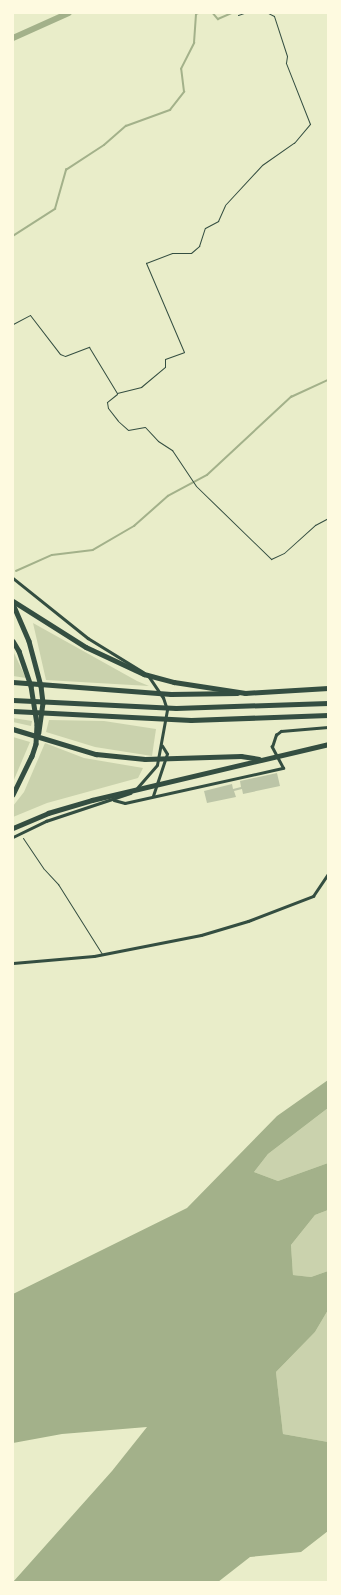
<!DOCTYPE html>
<style>
body{margin:0}
#map{position:relative;width:341px;height:1595px;overflow:hidden;background:#e9edc9;font-family:"Noto Sans",sans-serif}
div>[style]{position:absolute}
[style*='--x']{left:calc(var(--x)*1px);top:calc(var(--y)*1px);width:calc(var(--w)*1px);rotate:calc(var(--a)*1deg)}
.green>*{inset:0;background:#cad2ad}
.water>*{inset:0;background:#a3b18a}
.stream>*{height:1.5px;margin:-0.75px;padding:0 0.75px;transform-origin:0.75px;border-radius:0.75px;background:#a3b18a}
.canal>*{height:6px;margin:-3px;padding:0 3px;transform-origin:3px;border-radius:3px;background:#a3b18a}
.building>*{inset:0;background:#bcc5a7}
.service>*{height:1px;margin:-0.5px;padding:0 0.5px;transform-origin:0.5px;border-radius:0.5px;background:#344e41}
.minor>*{height:2.5px;margin:-1.25px;padding:0 1.25px;transform-origin:1.25px;border-radius:1.25px;background:#344e41}
.tertiary>*{height:3px;margin:-1.5px;padding:0 1.5px;transform-origin:1.5px;border-radius:1.5px;background:#344e41}
.motorway>*{height:4.5px;margin:-2.25px;padding:0 2.25px;transform-origin:2.25px;border-radius:2.25px;background:#344e41}
span{translate:-50% -50%;white-space:nowrap;text-align:center;line-height:1.15;-webkit-text-stroke:4px #fefae0;paint-order:stroke}
.frame{position:absolute;inset:0;border:14px solid #fefae0;pointer-events:none}
</style>
<div id="map">
<div class="green">
<div style="clip-path:polygon(33px 623px,137px 681px,149px 686px,46px 680px)"></div>
<div style="clip-path:polygon(13px 651px,26px 678px,13px 676px)"></div>
<div style="clip-path:polygon(13px 718px,32px 721px,31px 726px,13px 722px)"></div>
<div style="clip-path:polygon(49px 720px,104px 721px,156px 729px,152px 756px,95px 747px,46px 732px)"></div>
<div style="clip-path:polygon(13px 737px,30px 742px,13px 782px)"></div>
<div style="clip-path:polygon(45px 743px,84px 758px,143px 768px,138px 778px,47px 803px,13px 817px,13px 806px,24px 792px)"></div>
<div style="clip-path:polygon(328px 1108px,328px 1163px,278px 1181px,254px 1172px,268px 1154px)"></div>
<div style="clip-path:polygon(328px 1210px,328px 1271px,311px 1277px,293px 1275px,291px 1245px,315px 1215px)"></div>
<div style="clip-path:polygon(328px 1310px,328px 1442px,283px 1434px,276px 1372px,315px 1332px)"></div>
</div>
<div class="water">
<div style="clip-path:polygon(328px 1080px,328px 1108px,268px 1154px,254px 1172px,278px 1181px,328px 1163px,328px 1210px,315px 1215px,291px 1245px,293px 1275px,311px 1277px,328px 1271px,328px 1310px,315px 1332px,276px 1372px,283px 1434px,328px 1442px,328px 1531px,301px 1552px,250px 1557px,218px 1582px,13px 1582px,112px 1471px,147px 1427px,62px 1434px,13px 1443px,13px 1294px,187px 1208px,277px 1116px)"></div>
</div>
<div class="stream">
<div style="--x:213;--y:13;--w:8;--a:50"></div>
<div style="--x:218;--y:19;--w:15;--a:-23"></div>
<div style="--x:13;--y:236;--w:50;--a:-32.7"></div>
<div style="--x:55;--y:209;--w:41;--a:-74.2"></div>
<div style="--x:66;--y:170;--w:45;--a:-33.3"></div>
<div style="--x:104;--y:145;--w:29;--a:-41"></div>
<div style="--x:126;--y:126;--w:47;--a:-20"></div>
<div style="--x:170;--y:110;--w:23;--a:-52"></div>
<div style="--x:184;--y:92;--w:23;--a:-97"></div>
<div style="--x:181;--y:69;--w:29;--a:-63"></div>
<div style="--x:194;--y:43;--w:29;--a:-86"></div>
<div style="--x:196;--y:14;--w:3;--a:-18"></div>
<div style="--x:16;--y:571;--w:39;--a:-24"></div>
<div style="--x:52;--y:555;--w:41;--a:-7"></div>
<div style="--x:93;--y:550;--w:48;--a:-30.3"></div>
<div style="--x:134;--y:526;--w:45;--a:-41.4"></div>
<div style="--x:168;--y:496;--w:44;--a:-28.3"></div>
<div style="--x:207;--y:475;--w:115;--a:-42.9"></div>
<div style="--x:291;--y:397;--w:41;--a:-24.7"></div>
</div>
<div class="canal">
<div style="--x:13;--y:38;--w:61;--a:-24.1"></div>
</div>
<div class="building">
<div style="clip-path:polygon(277px 773px,280px 786px,243px 794px,242px 789px,234px 791px,236px 797px,207px 803px,204px 791px,232px 784px,233px 789px,241px 787px,240px 781px)"></div>
</div>
<div class="service">
<div style="--x:238;--y:15;--w:6;--a:-18"></div>
<div style="--x:13;--y:324;--w:19;--a:-28"></div>
<div style="--x:30;--y:315;--w:49;--a:52.4"></div>
<div style="--x:60;--y:354;--w:5;--a:22"></div>
<div style="--x:65;--y:356;--w:26;--a:-21"></div>
<div style="--x:89;--y:347;--w:54;--a:58.7"></div>
<div style="--x:117;--y:393;--w:25;--a:-14"></div>
<div style="--x:141;--y:387;--w:31;--a:-40"></div>
<div style="--x:165;--y:367;--w:8;--a:-90"></div>
<div style="--x:165;--y:359;--w:20;--a:-20"></div>
<div style="--x:184;--y:352;--w:97;--a:-113.1"></div>
<div style="--x:146;--y:263;--w:28;--a:-21"></div>
<div style="--x:172;--y:253;--w:19;--a:0"></div>
<div style="--x:191;--y:253;--w:11;--a:-41"></div>
<div style="--x:199;--y:246;--w:19;--a:-72"></div>
<div style="--x:205;--y:228;--w:15;--a:-28"></div>
<div style="--x:218;--y:221;--w:17;--a:-66"></div>
<div style="--x:225;--y:205;--w:54;--a:-47.2"></div>
<div style="--x:262;--y:165;--w:39;--a:-35"></div>
<div style="--x:294;--y:143;--w:25;--a:-50"></div>
<div style="--x:310;--y:124;--w:66;--a:-111.5"></div>
<div style="--x:286;--y:63;--w:7;--a:-82"></div>
<div style="--x:287;--y:56;--w:42;--a:-108"></div>
<div style="--x:274;--y:16;--w:7;--a:-153"></div>
<div style="--x:117;--y:394;--w:13;--a:141"></div>
<div style="--x:107;--y:402;--w:6;--a:81"></div>
<div style="--x:108;--y:408;--w:16;--a:52"></div>
<div style="--x:118;--y:421;--w:13;--a:42"></div>
<div style="--x:128;--y:430;--w:17;--a:-10"></div>
<div style="--x:145;--y:427;--w:19;--a:47"></div>
<div style="--x:158;--y:441;--w:17;--a:33"></div>
<div style="--x:172;--y:450;--w:43;--a:56.3"></div>
<div style="--x:196;--y:486;--w:105;--a:44.2"></div>
<div style="--x:271;--y:559;--w:14;--a:-25"></div>
<div style="--x:284;--y:553;--w:42;--a:-42.1"></div>
<div style="--x:315;--y:525;--w:15;--a:-28"></div>
<div style="--x:23;--y:838;--w:37;--a:56"></div>
<div style="--x:44;--y:869;--w:21;--a:47"></div>
<div style="--x:58;--y:884;--w:83;--a:57.8"></div>
</div>
<div class="minor">
<div style="--x:13;--y:578;--w:96;--a:38.7"></div>
<div style="--x:88;--y:638;--w:65;--a:31.7"></div>
<div style="--x:137;--y:788;--w:30;--a:-49"></div>
<div style="--x:157;--y:765;--w:56;--a:-79.7"></div>
<div style="--x:167;--y:710;--w:13;--a:-108"></div>
<div style="--x:163;--y:698;--w:27;--a:-124"></div>
<div style="--x:153;--y:796;--w:44;--a:-71.6"></div>
<div style="--x:167;--y:754;--w:9;--a:-122"></div>
<div style="--x:114;--y:800;--w:11;--a:15"></div>
<div style="--x:125;--y:803;--w:162;--a:-12.5"></div>
<div style="--x:283;--y:768;--w:24;--a:-118"></div>
<div style="--x:272;--y:747;--w:13;--a:-72"></div>
<div style="--x:276;--y:735;--w:6;--a:-39"></div>
<div style="--x:281;--y:731;--w:47;--a:-4.9"></div>
<div style="--x:13;--y:837;--w:37;--a:-26"></div>
<div style="--x:46;--y:821;--w:89;--a:-18.4"></div>
</div>
<div class="tertiary">
<div style="--x:13;--y:963;--w:81;--a:-4.9"></div>
<div style="--x:94;--y:956;--w:109;--a:-11.1"></div>
<div style="--x:201;--y:935;--w:49;--a:-16.6"></div>
<div style="--x:248;--y:921;--w:70;--a:-21"></div>
<div style="--x:313;--y:896;--w:27;--a:-56"></div>
</div>
<div class="motorway">
<div style="--x:13;--y:601;--w:86;--a:32.2"></div>
<div style="--x:86;--y:647;--w:64;--a:25"></div>
<div style="--x:144;--y:674;--w:31;--a:15"></div>
<div style="--x:174;--y:682;--w:72;--a:8.8"></div>
<div style="--x:245;--y:693;--w:83;--a:-3.4"></div>
<div style="--x:13;--y:604;--w:40;--a:66.6"></div>
<div style="--x:29;--y:641;--w:47;--a:75.1"></div>
<div style="--x:41;--y:686;--w:17;--a:83"></div>
<div style="--x:43;--y:703;--w:30;--a:98"></div>
<div style="--x:13;--y:641;--w:12;--a:59"></div>
<div style="--x:19;--y:651;--w:37;--a:71"></div>
<div style="--x:31;--y:686;--w:39;--a:81"></div>
<div style="--x:37;--y:725;--w:19;--a:93"></div>
<div style="--x:36;--y:744;--w:13;--a:108"></div>
<div style="--x:32;--y:756;--w:43;--a:116"></div>
<div style="--x:13;--y:682;--w:158;--a:4.3"></div>
<div style="--x:171;--y:694;--w:66;--a:-0.9"></div>
<div style="--x:13;--y:700;--w:163;--a:2.8"></div>
<div style="--x:176;--y:708;--w:152;--a:-1.9"></div>
<div style="--x:13;--y:711;--w:178;--a:2.9"></div>
<div style="--x:191;--y:720;--w:137;--a:-2.1"></div>
<div style="--x:13;--y:729;--w:87;--a:16.8"></div>
<div style="--x:96;--y:754;--w:49;--a:5.8"></div>
<div style="--x:145;--y:759;--w:96;--a:-1.8"></div>
<div style="--x:241;--y:756;--w:18;--a:9"></div>
<div style="--x:13;--y:828;--w:38;--a:-23"></div>
<div style="--x:48;--y:813;--w:46;--a:-16.5"></div>
<div style="--x:92;--y:800;--w:243;--a:-13.3"></div>
</div>
<div class="frame"></div>
</div>
